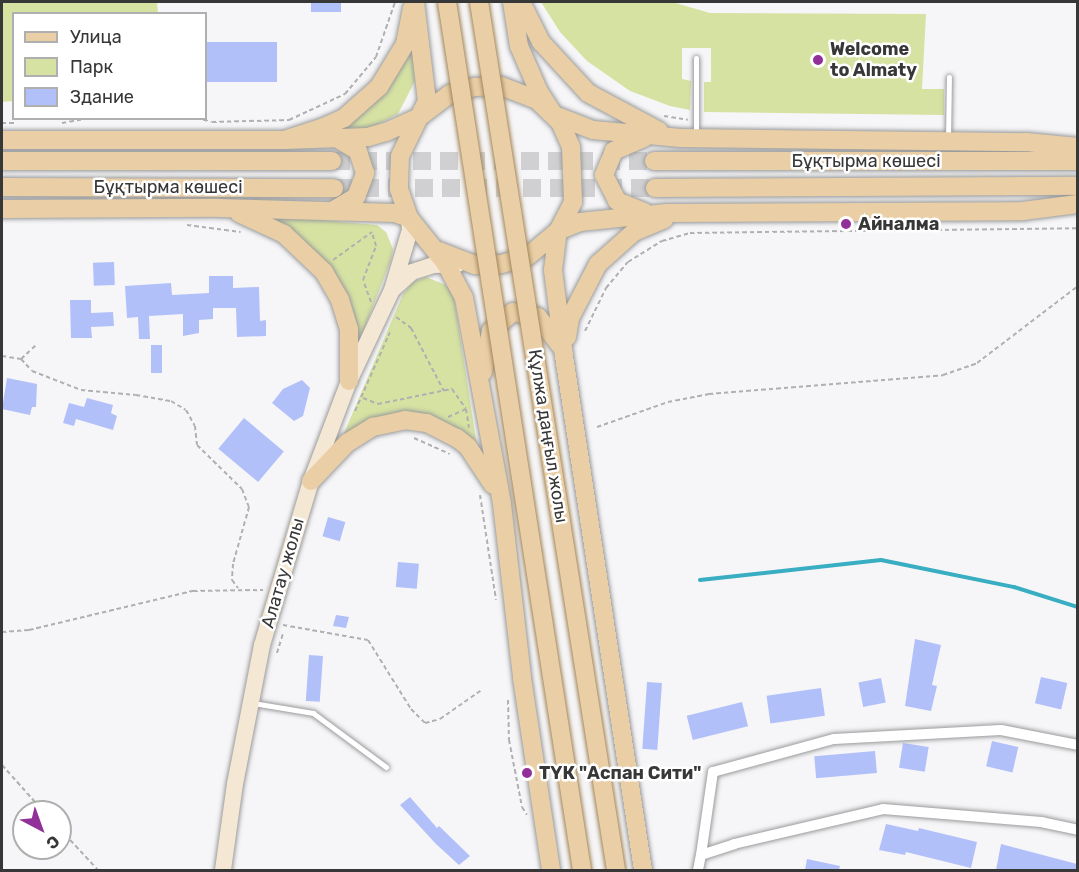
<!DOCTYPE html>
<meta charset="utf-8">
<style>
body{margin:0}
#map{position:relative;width:1079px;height:872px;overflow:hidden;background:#f6f6f8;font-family:Rubik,sans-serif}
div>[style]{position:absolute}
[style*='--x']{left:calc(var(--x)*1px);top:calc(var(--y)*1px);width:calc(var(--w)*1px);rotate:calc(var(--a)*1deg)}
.green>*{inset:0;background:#d6e2a2}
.stream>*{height:4px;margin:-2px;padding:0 2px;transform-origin:2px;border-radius:2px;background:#39adc2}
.building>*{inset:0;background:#b2c0fa;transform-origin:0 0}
.primary-tunnel>*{height:18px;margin-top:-9px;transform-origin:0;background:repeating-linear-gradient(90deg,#d0d0d2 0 18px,transparent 0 27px)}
.path>*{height:2px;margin-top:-1px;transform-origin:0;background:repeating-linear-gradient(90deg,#b0b0b1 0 4.5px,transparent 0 7.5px)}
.roads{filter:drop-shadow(0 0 2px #9a9b9c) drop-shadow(0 0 2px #9a9b9c)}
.service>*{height:5px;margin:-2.5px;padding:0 2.5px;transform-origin:2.5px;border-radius:2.5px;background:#fff}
.minor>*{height:10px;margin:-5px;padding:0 5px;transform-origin:5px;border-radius:5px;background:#fff}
.secondary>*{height:16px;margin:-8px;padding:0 8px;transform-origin:8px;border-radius:8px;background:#f4e7d3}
.primary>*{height:18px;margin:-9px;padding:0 9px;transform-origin:9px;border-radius:9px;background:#eacfa6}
.bridges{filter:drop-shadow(0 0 2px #a28559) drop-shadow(0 0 2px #a28559)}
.primary-bridge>*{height:18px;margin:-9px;padding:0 9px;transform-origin:9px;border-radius:9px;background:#eacfa6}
.dots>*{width:16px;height:16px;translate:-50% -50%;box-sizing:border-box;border:3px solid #fff;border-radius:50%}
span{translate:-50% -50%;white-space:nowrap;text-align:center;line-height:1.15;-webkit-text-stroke:5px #fff;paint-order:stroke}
.poi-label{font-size:18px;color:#373738;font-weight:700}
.left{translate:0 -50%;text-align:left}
.street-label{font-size:18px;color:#373738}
.frame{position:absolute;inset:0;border:3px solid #373738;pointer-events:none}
.legend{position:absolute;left:12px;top:12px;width:195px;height:108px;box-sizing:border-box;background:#fff;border:2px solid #afafaf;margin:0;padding:8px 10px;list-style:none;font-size:18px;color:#373738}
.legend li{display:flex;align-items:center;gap:12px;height:30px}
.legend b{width:30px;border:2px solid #afafaf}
.north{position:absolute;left:12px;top:800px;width:60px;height:60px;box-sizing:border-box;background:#fff;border:2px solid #afafaf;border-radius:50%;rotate:139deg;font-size:16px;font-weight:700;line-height:24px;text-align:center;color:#373738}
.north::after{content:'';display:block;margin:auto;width:21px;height:27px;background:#913099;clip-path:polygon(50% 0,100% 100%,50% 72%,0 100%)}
</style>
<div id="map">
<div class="green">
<div style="clip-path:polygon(2px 2px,157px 2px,158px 13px,14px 14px,13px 101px,2px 102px)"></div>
<div style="clip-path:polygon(541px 2px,672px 2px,710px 13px,926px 14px,922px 89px,944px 89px,944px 115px,704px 112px,704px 82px,711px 82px,711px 48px,682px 48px,682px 79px,691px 81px,690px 110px,670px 106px,630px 91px,587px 61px,560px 32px)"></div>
<div style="clip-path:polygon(412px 35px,415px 81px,398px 114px,366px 130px,316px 135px,338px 124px)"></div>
<div style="clip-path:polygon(262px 215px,377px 225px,386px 232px,393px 249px,391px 260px,356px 350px,322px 259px,296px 235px)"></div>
<div style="clip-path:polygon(426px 277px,446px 285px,454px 297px,477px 446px,444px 422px,342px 438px,403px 294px,413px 282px)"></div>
</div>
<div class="stream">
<div style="--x:700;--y:580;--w:182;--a:-6.3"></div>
<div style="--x:881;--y:560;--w:136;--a:11.5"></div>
<div style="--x:1014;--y:587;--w:67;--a:17.4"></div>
</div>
<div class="building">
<div style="left:311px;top:2px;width:30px;height:10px"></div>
<div style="left:206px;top:42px;width:71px;height:40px"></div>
<div style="left:114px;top:262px;width:23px;height:21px;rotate:88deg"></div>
<div style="clip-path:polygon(209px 276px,233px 276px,233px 288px,259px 287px,260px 321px,266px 320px,266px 336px,237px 337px,236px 308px,213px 308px,213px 319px,199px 320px,199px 333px,183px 336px,183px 314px,149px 316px,150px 339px,139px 339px,138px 317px,127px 318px,125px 286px,171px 283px,172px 295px,209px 293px)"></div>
<div style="clip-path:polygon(70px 300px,91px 300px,91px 313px,113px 312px,114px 326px,91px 327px,92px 338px,71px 338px)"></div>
<div style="left:151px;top:345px;width:11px;height:28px"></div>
<div style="clip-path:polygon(7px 378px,37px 384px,36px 407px,32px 407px,30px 415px,2px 409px)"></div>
<div style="clip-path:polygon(302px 380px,310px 388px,303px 416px,294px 421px,272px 403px,283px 389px)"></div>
<div style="clip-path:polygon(87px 398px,113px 405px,111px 413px,117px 416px,113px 430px,76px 419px,74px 426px,63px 423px,69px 403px,84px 407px)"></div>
<div style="left:244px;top:418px;width:52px;height:40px;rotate:40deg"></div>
<div style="left:328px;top:517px;width:18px;height:20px;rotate:16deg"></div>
<div style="left:398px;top:562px;width:21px;height:25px;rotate:5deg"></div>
<div style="clip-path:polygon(336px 615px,349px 617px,346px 628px,333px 626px)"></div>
<div style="clip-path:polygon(915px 639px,941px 645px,932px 685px,937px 686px,931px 711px,905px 706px)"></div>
<div style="left:309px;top:655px;width:14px;height:46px;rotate:4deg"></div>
<div style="left:1041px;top:677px;width:27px;height:27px;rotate:13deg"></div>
<div style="left:881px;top:678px;width:25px;height:23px;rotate:79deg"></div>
<div style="left:647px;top:682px;width:15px;height:67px;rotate:4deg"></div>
<div style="left:821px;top:688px;width:28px;height:55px;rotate:82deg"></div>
<div style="left:742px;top:702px;width:25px;height:57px;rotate:76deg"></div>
<div style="left:992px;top:741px;width:27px;height:26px;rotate:13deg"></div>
<div style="left:903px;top:743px;width:26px;height:25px;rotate:9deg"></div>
<div style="left:875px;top:751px;width:22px;height:61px;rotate:85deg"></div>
<div style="clip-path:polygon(410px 797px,437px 828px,439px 826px,470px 856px,459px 865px,436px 844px,400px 805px)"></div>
<div style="clip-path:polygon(886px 824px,918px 831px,919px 828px,977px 842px,971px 868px,906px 852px,905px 855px,879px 850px)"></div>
<div style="clip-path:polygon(1001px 844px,1077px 864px,1077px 870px,996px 870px)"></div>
<div style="clip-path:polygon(807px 859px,840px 866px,839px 870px,805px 870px)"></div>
</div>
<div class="primary-tunnel">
<div style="--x:332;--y:161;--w:322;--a:0"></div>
<div style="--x:334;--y:188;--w:321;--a:0"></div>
</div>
<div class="path">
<div style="--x:664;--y:116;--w:24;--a:9"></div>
<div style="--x:196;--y:118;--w:16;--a:14"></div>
<div style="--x:212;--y:122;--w:77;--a:-1.5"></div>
<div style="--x:289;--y:120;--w:62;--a:-24.9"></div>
<div style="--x:345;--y:94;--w:48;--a:-50"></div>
<div style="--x:376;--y:57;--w:58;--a:-70.9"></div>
<div style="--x:2;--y:123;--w:12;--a:0"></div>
<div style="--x:62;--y:123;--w:29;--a:-10"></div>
<div style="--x:187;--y:225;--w:54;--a:7.4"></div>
<div style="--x:333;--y:260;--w:48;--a:-35.7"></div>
<div style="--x:371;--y:302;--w:23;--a:-110"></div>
<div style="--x:363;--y:280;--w:36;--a:-69"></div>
<div style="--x:376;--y:246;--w:14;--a:-107"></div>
<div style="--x:396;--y:317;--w:19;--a:36"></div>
<div style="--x:411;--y:328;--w:71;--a:62.4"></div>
<div style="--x:585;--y:331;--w:48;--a:-64"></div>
<div style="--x:606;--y:288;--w:34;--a:-50"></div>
<div style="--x:628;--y:262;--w:40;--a:-32"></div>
<div style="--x:662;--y:241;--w:29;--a:-16"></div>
<div style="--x:690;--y:233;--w:388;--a:-0.7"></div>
<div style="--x:2;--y:356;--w:19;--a:9"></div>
<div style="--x:21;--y:359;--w:22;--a:-43"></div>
<div style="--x:21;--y:359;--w:16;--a:47"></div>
<div style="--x:32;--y:371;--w:53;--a:21.2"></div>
<div style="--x:81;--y:390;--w:55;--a:5.2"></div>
<div style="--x:136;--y:395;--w:36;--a:10"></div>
<div style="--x:171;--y:401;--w:17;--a:31"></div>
<div style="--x:186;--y:410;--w:18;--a:61"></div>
<div style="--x:195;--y:426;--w:19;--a:84"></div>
<div style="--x:197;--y:445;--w:63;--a:44.4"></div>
<div style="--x:242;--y:489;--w:19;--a:69"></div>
<div style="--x:249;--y:507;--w:59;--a:105.7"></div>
<div style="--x:233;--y:564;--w:16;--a:94"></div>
<div style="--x:232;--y:580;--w:10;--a:53"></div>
<div style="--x:363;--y:398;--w:16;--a:22"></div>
<div style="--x:378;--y:404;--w:76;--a:-11.5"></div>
<div style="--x:452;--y:389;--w:24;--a:55"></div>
<div style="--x:466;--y:409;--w:19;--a:81"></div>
<div style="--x:355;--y:411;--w:86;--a:-66.1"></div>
<div style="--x:448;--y:417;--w:20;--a:-24"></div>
<div style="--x:597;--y:427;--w:75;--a:-19.4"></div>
<div style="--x:668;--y:402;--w:42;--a:-11"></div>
<div style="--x:709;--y:394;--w:235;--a:-4.6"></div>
<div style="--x:943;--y:375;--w:36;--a:-19"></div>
<div style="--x:977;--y:363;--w:127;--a:-37.3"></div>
<div style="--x:414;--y:438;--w:39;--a:24"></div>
<div style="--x:480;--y:495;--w:106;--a:81.3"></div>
<div style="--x:283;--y:625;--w:86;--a:10"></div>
<div style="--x:368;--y:640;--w:81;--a:58.1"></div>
<div style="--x:411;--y:709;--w:20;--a:45"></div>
<div style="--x:425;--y:723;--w:16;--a:-15"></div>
<div style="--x:440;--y:719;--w:52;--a:-34.9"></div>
<div style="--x:2;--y:632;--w:27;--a:-4"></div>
<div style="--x:29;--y:630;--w:169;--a:-13.4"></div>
<div style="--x:193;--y:591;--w:70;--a:-0.8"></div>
<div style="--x:277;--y:653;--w:21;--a:-73"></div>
<div style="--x:508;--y:700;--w:40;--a:88.6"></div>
<div style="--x:509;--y:740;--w:68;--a:79"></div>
<div style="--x:522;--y:807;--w:9;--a:58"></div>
<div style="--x:2;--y:765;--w:63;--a:48.2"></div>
<div style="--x:60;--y:829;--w:56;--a:47.2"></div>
</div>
<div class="roads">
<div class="service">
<div style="--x:696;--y:58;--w:76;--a:90"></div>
<div style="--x:948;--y:139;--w:62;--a:-89.1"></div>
<div style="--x:253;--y:703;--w:61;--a:9.5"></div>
<div style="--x:313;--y:713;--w:91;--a:36.5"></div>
</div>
<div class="minor">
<div style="--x:701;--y:855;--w:84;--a:-81.8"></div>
<div style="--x:713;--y:772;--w:125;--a:-15.3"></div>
<div style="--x:834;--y:739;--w:167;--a:-3.1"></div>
<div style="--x:1001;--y:730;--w:78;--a:11"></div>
<div style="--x:698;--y:870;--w:15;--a:-79"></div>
<div style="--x:701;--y:855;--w:35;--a:-18"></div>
<div style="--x:734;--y:844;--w:153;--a:-13.2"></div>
<div style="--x:883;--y:809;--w:159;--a:4.7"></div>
<div style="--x:1041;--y:822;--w:38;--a:12"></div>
</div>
<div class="secondary">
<div style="--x:393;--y:289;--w:25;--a:-42"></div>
<div style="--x:412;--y:272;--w:23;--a:-18"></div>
<div style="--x:434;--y:265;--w:24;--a:-2"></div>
<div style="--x:223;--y:870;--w:87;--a:-82.1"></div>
<div style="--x:235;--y:784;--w:142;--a:-79"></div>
<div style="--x:262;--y:645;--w:171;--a:-73.4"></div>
<div style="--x:311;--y:481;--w:107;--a:-69.2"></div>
<div style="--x:349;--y:381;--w:101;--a:-64.7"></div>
<div style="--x:392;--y:290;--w:63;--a:-73.3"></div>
<div style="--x:410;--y:230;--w:12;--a:-95"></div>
</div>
<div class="primary">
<div style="--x:415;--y:2;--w:100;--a:83.1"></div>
<div style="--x:427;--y:101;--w:61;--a:116.1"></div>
<div style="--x:400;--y:156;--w:33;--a:92"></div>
<div style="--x:399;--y:189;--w:31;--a:71"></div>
<div style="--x:409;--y:218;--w:59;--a:51.2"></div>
<div style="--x:446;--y:264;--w:38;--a:62"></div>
<div style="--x:464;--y:298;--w:209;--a:79.5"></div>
<div style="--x:502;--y:504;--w:175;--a:83.4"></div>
<div style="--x:522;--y:678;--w:194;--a:81.4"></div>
<div style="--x:512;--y:2;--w:45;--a:81"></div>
<div style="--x:519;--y:46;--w:50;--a:66.5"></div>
<div style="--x:539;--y:92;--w:27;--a:57"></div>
<div style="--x:554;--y:115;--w:42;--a:21"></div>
<div style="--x:593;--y:130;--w:88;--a:5.2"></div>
<div style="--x:681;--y:138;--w:345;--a:0.7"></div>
<div style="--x:1026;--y:142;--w:52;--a:5.5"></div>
<div style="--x:521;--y:2;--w:45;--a:63.4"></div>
<div style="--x:541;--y:42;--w:69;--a:47.3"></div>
<div style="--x:588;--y:93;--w:81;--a:28.2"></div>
<div style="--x:644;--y:138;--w:33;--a:157"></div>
<div style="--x:614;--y:151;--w:26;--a:113"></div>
<div style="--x:604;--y:175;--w:29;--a:63"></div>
<div style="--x:617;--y:201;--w:29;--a:22"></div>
<div style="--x:2;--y:140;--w:282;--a:0"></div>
<div style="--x:284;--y:140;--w:42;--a:-18"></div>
<div style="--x:324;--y:127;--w:22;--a:-24"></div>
<div style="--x:344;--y:118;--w:47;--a:-41.5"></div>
<div style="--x:379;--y:87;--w:50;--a:-58.8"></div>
<div style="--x:405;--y:44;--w:36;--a:-79"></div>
<div style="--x:284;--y:140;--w:84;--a:-2"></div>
<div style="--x:368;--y:137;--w:19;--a:-16"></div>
<div style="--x:386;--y:132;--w:35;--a:-24"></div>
<div style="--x:418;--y:118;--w:40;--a:-37"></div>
<div style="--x:450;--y:94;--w:26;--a:-16"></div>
<div style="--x:475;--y:87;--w:26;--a:-2"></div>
<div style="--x:501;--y:86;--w:39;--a:21"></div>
<div style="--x:537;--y:100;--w:32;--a:44"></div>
<div style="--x:560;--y:122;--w:27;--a:66"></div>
<div style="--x:571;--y:147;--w:55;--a:87.9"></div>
<div style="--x:573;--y:202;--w:33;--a:117"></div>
<div style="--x:558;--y:231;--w:39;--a:140"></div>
<div style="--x:528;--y:256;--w:27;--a:163"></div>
<div style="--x:502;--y:264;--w:27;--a:178"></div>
<div style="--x:475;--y:265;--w:39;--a:-159"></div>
<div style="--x:2;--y:161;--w:330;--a:0"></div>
<div style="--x:654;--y:161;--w:424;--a:0"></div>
<div style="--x:2;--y:187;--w:332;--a:0.2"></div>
<div style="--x:655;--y:188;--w:423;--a:-0.3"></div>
<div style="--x:2;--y:209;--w:217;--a:-0.3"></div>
<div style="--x:219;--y:208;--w:176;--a:1.6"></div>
<div style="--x:395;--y:213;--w:15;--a:20"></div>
<div style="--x:334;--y:210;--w:26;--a:-31"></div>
<div style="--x:356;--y:197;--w:26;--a:-69"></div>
<div style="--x:365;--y:173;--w:23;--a:-108"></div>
<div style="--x:358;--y:151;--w:23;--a:-149"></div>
<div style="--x:239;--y:213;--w:50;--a:25"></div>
<div style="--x:284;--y:234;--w:55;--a:43.5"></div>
<div style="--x:324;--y:272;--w:32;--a:60"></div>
<div style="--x:340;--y:300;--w:30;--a:73"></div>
<div style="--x:349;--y:329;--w:52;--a:90"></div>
<div style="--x:567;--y:337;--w:19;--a:-81"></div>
<div style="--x:570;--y:318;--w:61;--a:-62.6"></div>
<div style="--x:598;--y:264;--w:48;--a:-41.6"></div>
<div style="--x:634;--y:232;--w:33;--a:-23"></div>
<div style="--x:483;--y:372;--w:42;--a:-79"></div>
<div style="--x:491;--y:331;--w:29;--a:-41"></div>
<div style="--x:513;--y:312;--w:25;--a:11"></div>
<div style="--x:538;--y:317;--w:36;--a:52"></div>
<div style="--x:311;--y:481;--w:52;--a:-46.5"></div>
<div style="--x:347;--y:443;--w:31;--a:-32"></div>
<div style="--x:373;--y:427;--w:33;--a:-12"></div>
<div style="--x:405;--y:420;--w:22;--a:8"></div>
<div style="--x:427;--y:423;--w:34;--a:27"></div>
<div style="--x:457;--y:438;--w:14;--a:39"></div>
<div style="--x:468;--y:447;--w:45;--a:56.7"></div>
<div style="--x:643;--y:870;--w:520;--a:-98.74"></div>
<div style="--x:564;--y:356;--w:87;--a:-97.3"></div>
<div style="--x:553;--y:270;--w:39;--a:-83"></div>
<div style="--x:558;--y:231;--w:24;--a:-22"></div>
<div style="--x:580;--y:222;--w:87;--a:-5.9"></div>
<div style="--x:667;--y:213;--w:356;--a:-0.3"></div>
<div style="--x:1023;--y:211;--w:55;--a:-7.3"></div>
</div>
</div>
<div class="bridges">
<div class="primary-bridge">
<div style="--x:447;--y:2;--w:878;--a:81.16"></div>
<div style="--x:479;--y:2;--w:879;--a:81.03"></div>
</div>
</div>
<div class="dots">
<div style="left:818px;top:60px;background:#913099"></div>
<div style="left:846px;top:224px;background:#913099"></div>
<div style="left:527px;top:773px;background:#913099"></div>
</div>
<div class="poi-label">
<span class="left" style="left:830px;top:60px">Welcome<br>to Almaty</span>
<span class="left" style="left:858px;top:224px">Айналма</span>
<span class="left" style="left:539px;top:773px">ТҮК "Аспан Сити"</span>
</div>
<div class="street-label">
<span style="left:866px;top:161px">Бұқтырма көшесі</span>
<span style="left:168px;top:187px">Бұқтырма көшесі</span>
<span style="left:548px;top:436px;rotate:81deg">Құлжа даңғыл жолы</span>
<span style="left:283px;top:573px;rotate:-74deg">Алатау жолы</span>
</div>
<div class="frame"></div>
<ul class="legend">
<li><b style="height:8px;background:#eacfa6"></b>Улица</li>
<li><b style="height:16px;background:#d6e2a2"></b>Парк</li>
<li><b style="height:16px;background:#b2c0fa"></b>Здание</li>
</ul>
<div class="north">С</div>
</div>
